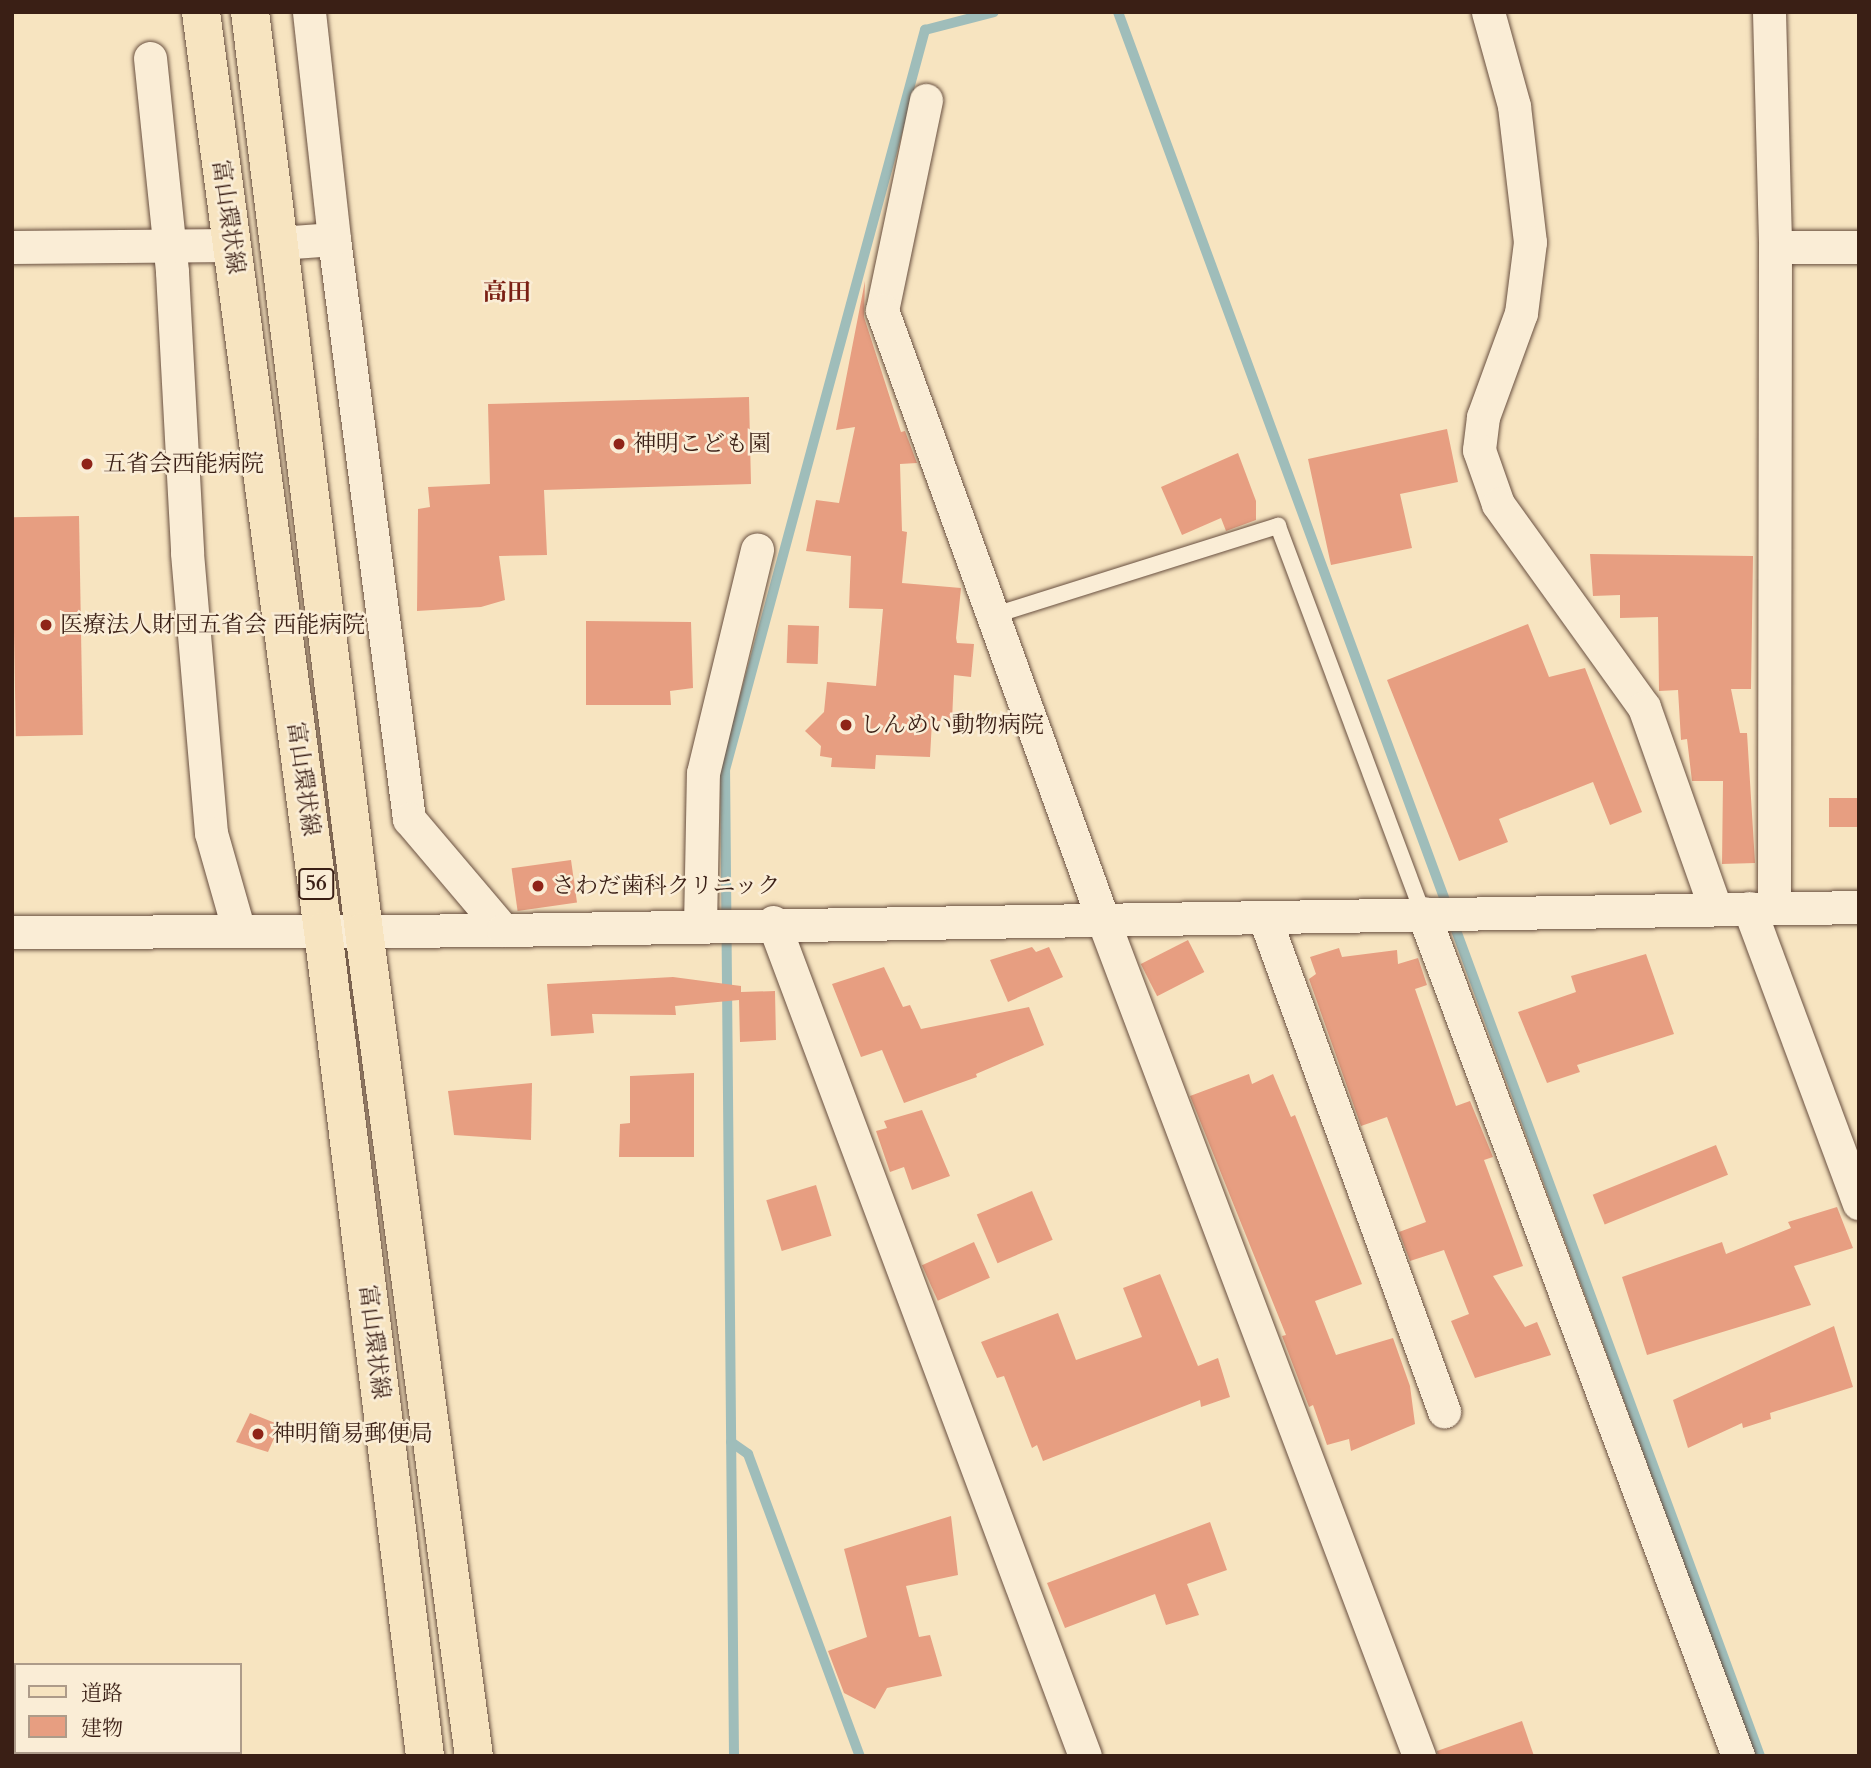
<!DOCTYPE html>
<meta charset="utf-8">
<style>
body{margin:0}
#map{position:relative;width:1871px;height:1768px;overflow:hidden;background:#f7e4c0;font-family:Cardo,"Noto Serif JP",serif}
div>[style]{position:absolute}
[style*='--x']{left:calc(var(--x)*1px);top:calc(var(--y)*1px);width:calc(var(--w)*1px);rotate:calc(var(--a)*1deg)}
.stream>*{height:10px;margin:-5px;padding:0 5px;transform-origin:5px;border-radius:5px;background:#9fbdba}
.building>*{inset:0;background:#e79e81;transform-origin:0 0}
.roads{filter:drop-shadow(0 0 2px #695040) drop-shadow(0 0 2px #695040)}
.service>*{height:16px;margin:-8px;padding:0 8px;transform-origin:8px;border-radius:8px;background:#faedd6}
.minor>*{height:33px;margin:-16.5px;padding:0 16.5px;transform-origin:16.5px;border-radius:16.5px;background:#faedd6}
.primary>*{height:38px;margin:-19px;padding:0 19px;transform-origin:19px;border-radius:19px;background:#f7e4c0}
.dots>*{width:19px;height:19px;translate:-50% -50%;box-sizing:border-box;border:4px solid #faedd6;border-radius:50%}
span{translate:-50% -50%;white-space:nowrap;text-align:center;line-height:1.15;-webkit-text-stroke:5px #faedd6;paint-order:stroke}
.shield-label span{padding:2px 5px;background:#faedd6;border:2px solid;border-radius:5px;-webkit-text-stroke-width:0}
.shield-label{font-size:21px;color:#3a1f15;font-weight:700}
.street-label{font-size:23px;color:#3a1f15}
.poi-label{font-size:23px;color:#3a1f15}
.left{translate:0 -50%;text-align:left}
.neighbourhood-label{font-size:24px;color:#7a1f14;font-weight:700}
.frame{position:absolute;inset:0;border:14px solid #3a1f15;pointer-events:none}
.legend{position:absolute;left:14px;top:1663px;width:228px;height:91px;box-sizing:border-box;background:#faedd6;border:2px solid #ad9b89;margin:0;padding:9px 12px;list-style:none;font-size:21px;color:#3a1f15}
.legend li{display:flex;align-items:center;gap:14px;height:35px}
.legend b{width:35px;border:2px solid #ad9b89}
</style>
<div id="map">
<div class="stream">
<div style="--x:1118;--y:12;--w:1858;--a:69.79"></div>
<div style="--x:731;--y:1442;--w:21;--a:35"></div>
<div style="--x:748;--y:1454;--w:322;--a:69.7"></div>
<div style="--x:734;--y:1756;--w:986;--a:-90.52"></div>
<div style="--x:725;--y:770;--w:767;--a:-74.88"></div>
<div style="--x:925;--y:30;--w:71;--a:-14.6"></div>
</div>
<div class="building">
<div style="clip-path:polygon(865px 281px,864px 317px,901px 432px,905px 431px,917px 463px,900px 464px,902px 531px,907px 532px,902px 583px,961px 588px,956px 638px,957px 643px,974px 644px,971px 677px,954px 675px,952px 721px,932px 721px,930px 757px,876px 755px,875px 769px,831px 767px,832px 758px,820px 756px,821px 746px,805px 731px,824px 712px,827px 682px,876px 686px,883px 609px,849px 608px,851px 556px,806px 551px,816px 500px,839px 503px,855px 427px,836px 430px)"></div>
<div style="clip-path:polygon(749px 397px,751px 484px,544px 490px,547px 555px,499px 556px,505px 600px,481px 607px,417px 611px,418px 509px,430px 507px,428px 487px,490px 484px,488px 404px)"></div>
<div style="clip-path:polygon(1447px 429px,1458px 482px,1400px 494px,1412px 548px,1331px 565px,1308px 459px)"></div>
<div style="clip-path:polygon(1238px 453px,1256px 501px,1256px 520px,1226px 531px,1221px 518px,1182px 535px,1161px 487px)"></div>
<div style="left:79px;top:516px;width:219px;height:67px;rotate:89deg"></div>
<div style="clip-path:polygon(1590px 554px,1753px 556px,1751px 689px,1731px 689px,1740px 733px,1747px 733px,1755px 863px,1722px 864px,1723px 781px,1692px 781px,1687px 739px,1681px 740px,1678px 690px,1659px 691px,1658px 617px,1620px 618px,1620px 595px,1593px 596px)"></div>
<div style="clip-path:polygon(586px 621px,691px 622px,693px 688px,670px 691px,671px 705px,586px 705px)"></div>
<div style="clip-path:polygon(1528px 624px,1549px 677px,1585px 668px,1642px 812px,1610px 825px,1593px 782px,1499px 819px,1508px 842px,1459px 861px,1387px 680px)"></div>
<div style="left:788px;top:625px;width:31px;height:38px;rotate:2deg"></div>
<div style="left:1859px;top:798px;width:29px;height:30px;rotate:90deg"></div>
<div style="left:571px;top:860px;width:43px;height:60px;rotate:82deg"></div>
<div style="left:1188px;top:940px;width:36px;height:53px;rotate:63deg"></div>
<div style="clip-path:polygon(1032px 947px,1036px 952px,1049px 947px,1063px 977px,1008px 1002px,990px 960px)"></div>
<div style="clip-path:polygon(1339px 948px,1342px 957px,1397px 950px,1398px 964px,1418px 958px,1427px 985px,1415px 989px,1456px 1106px,1470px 1101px,1493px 1157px,1484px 1160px,1523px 1266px,1493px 1276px,1525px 1327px,1537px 1322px,1551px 1355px,1475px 1378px,1451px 1321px,1469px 1314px,1444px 1250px,1410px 1261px,1399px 1232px,1426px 1222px,1387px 1117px,1361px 1126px,1309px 979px,1316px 974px,1310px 957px)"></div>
<div style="clip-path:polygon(1646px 954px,1674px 1034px,1577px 1065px,1580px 1072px,1547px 1083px,1518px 1012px,1576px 992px,1571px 976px)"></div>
<div style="clip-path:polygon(884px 967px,903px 1007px,910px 1005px,921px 1029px,1029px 1007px,1044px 1045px,976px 1074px,977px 1077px,904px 1103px,882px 1050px,861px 1057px,832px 984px)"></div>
<div style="clip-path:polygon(673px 977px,741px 986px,741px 992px,775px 991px,776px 1040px,740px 1042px,739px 1000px,675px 1006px,676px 1015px,592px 1014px,594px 1033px,551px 1036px,547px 984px)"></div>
<div style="clip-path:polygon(694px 1073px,694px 1157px,619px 1157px,620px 1124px,630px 1123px,630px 1076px)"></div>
<div style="clip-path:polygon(1249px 1074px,1252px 1084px,1273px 1074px,1291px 1117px,1295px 1115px,1362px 1284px,1315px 1301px,1336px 1355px,1393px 1338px,1410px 1386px,1415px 1424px,1351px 1451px,1349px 1439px,1327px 1445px,1313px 1405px,1309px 1407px,1282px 1336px,1286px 1335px,1190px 1096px)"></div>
<div style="clip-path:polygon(532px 1083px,531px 1140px,454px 1135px,448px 1091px)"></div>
<div style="clip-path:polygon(922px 1110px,950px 1176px,912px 1190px,904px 1167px,890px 1172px,876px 1131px,887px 1128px,884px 1121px)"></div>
<div style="left:1716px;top:1145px;width:32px;height:133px;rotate:68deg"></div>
<div style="left:816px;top:1185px;width:53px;height:52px;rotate:73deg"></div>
<div style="left:1032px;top:1191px;width:53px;height:60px;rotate:67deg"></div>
<div style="clip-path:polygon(1837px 1207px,1853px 1248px,1794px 1266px,1811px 1305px,1647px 1355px,1622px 1277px,1722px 1242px,1726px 1254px,1791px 1228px,1788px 1222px)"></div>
<div style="left:974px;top:1242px;width:39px;height:57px;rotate:66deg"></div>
<div style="clip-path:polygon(1160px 1274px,1198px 1366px,1218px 1358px,1230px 1397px,1201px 1407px,1200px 1400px,1043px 1461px,1037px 1445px,1032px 1448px,1004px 1376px,997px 1378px,981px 1342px,1058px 1313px,1076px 1360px,1142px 1337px,1123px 1288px)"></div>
<div style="clip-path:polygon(1834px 1326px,1853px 1387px,1770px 1413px,1771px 1419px,1743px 1428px,1742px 1423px,1688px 1448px,1673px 1400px)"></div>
<div style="clip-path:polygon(250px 1413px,280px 1425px,268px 1452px,236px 1442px)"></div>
<div style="clip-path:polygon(951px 1516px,958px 1575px,906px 1586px,919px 1637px,930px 1635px,942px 1676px,887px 1688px,875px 1709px,844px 1693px,828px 1651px,867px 1637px,844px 1549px)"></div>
<div style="clip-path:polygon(1210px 1522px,1227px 1570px,1187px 1584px,1199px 1615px,1166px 1625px,1155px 1594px,1065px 1628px,1047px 1583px)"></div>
<div style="clip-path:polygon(1522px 1721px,1534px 1756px,1438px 1756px,1437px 1751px)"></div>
</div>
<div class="roads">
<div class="service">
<div style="--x:995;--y:615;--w:297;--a:-17.5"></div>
<div style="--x:1278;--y:526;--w:413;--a:69.5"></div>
</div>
<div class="minor">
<div style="--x:309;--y:12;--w:228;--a:83.7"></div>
<div style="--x:334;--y:239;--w:585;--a:82.63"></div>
<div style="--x:409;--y:819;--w:145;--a:49.7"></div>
<div style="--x:1488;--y:12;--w:98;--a:74.5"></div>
<div style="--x:1514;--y:106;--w:137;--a:83.3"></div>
<div style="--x:1530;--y:242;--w:72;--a:97.2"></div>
<div style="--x:1521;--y:313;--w:111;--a:110.1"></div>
<div style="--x:1483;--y:417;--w:33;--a:97"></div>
<div style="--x:1479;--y:450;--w:57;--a:70.6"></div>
<div style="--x:1498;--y:504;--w:250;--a:54.3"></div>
<div style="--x:1644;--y:707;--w:213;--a:70.5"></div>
<div style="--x:1769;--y:12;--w:235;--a:88.5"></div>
<div style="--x:1775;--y:247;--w:661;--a:90.09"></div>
<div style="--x:150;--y:58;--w:215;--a:84.1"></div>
<div style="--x:172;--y:272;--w:281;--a:86.9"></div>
<div style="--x:187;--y:553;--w:281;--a:85.1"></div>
<div style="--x:211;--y:833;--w:102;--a:74.1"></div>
<div style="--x:926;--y:100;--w:215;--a:101.8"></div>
<div style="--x:882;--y:310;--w:649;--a:70.08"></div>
<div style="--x:1103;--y:920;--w:894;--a:69.29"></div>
<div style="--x:279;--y:243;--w:55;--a:-4.2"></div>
<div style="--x:12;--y:247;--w:220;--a:-0.5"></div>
<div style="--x:1775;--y:247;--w:84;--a:0"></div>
<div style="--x:1749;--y:908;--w:315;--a:69.6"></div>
<div style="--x:1423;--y:913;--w:900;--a:69.51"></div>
<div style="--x:1265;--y:919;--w:524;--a:70.01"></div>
<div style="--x:773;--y:922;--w:890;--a:69.49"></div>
<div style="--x:700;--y:926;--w:153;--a:-88.9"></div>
<div style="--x:703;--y:773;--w:230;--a:-76.4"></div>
<div style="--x:12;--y:932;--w:491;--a:-0.2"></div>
<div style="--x:503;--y:930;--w:1356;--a:-0.97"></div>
</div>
<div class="primary">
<div style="--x:201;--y:12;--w:927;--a:82.44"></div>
<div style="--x:323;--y:931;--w:831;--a:82.95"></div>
<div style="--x:250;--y:12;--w:926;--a:82.93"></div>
<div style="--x:364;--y:931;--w:832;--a:82.41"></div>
</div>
</div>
<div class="dots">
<div style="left:619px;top:444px;background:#8f2418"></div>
<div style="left:87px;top:464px;background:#8f2418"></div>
<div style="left:46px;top:625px;background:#8f2418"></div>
<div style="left:846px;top:725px;background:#8f2418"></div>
<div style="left:538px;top:886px;background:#8f2418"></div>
<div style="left:258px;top:1434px;background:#8f2418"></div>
</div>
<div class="shield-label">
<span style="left:316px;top:884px">56</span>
</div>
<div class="street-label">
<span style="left:228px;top:217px;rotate:82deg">富山環状線</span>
<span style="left:303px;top:779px;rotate:82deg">富山環状線</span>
<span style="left:374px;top:1342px;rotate:83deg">富山環状線</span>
</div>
<div class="poi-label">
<span class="left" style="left:633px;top:444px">神明こども園</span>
<span class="left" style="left:103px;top:464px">五省会西能病院</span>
<span class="left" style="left:60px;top:625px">医療法人財団五省会 西能病院</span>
<span class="left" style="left:860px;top:725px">しんめい動物病院</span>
<span class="left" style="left:552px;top:886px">さわだ歯科クリニック</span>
<span class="left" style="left:272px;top:1434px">神明簡易郵便局</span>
</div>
<div class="neighbourhood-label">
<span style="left:507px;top:293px">高田</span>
</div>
<div class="frame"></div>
<ul class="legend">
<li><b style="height:9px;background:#f7e4c0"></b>道路</li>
<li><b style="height:19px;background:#e79e81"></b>建物</li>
</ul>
</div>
